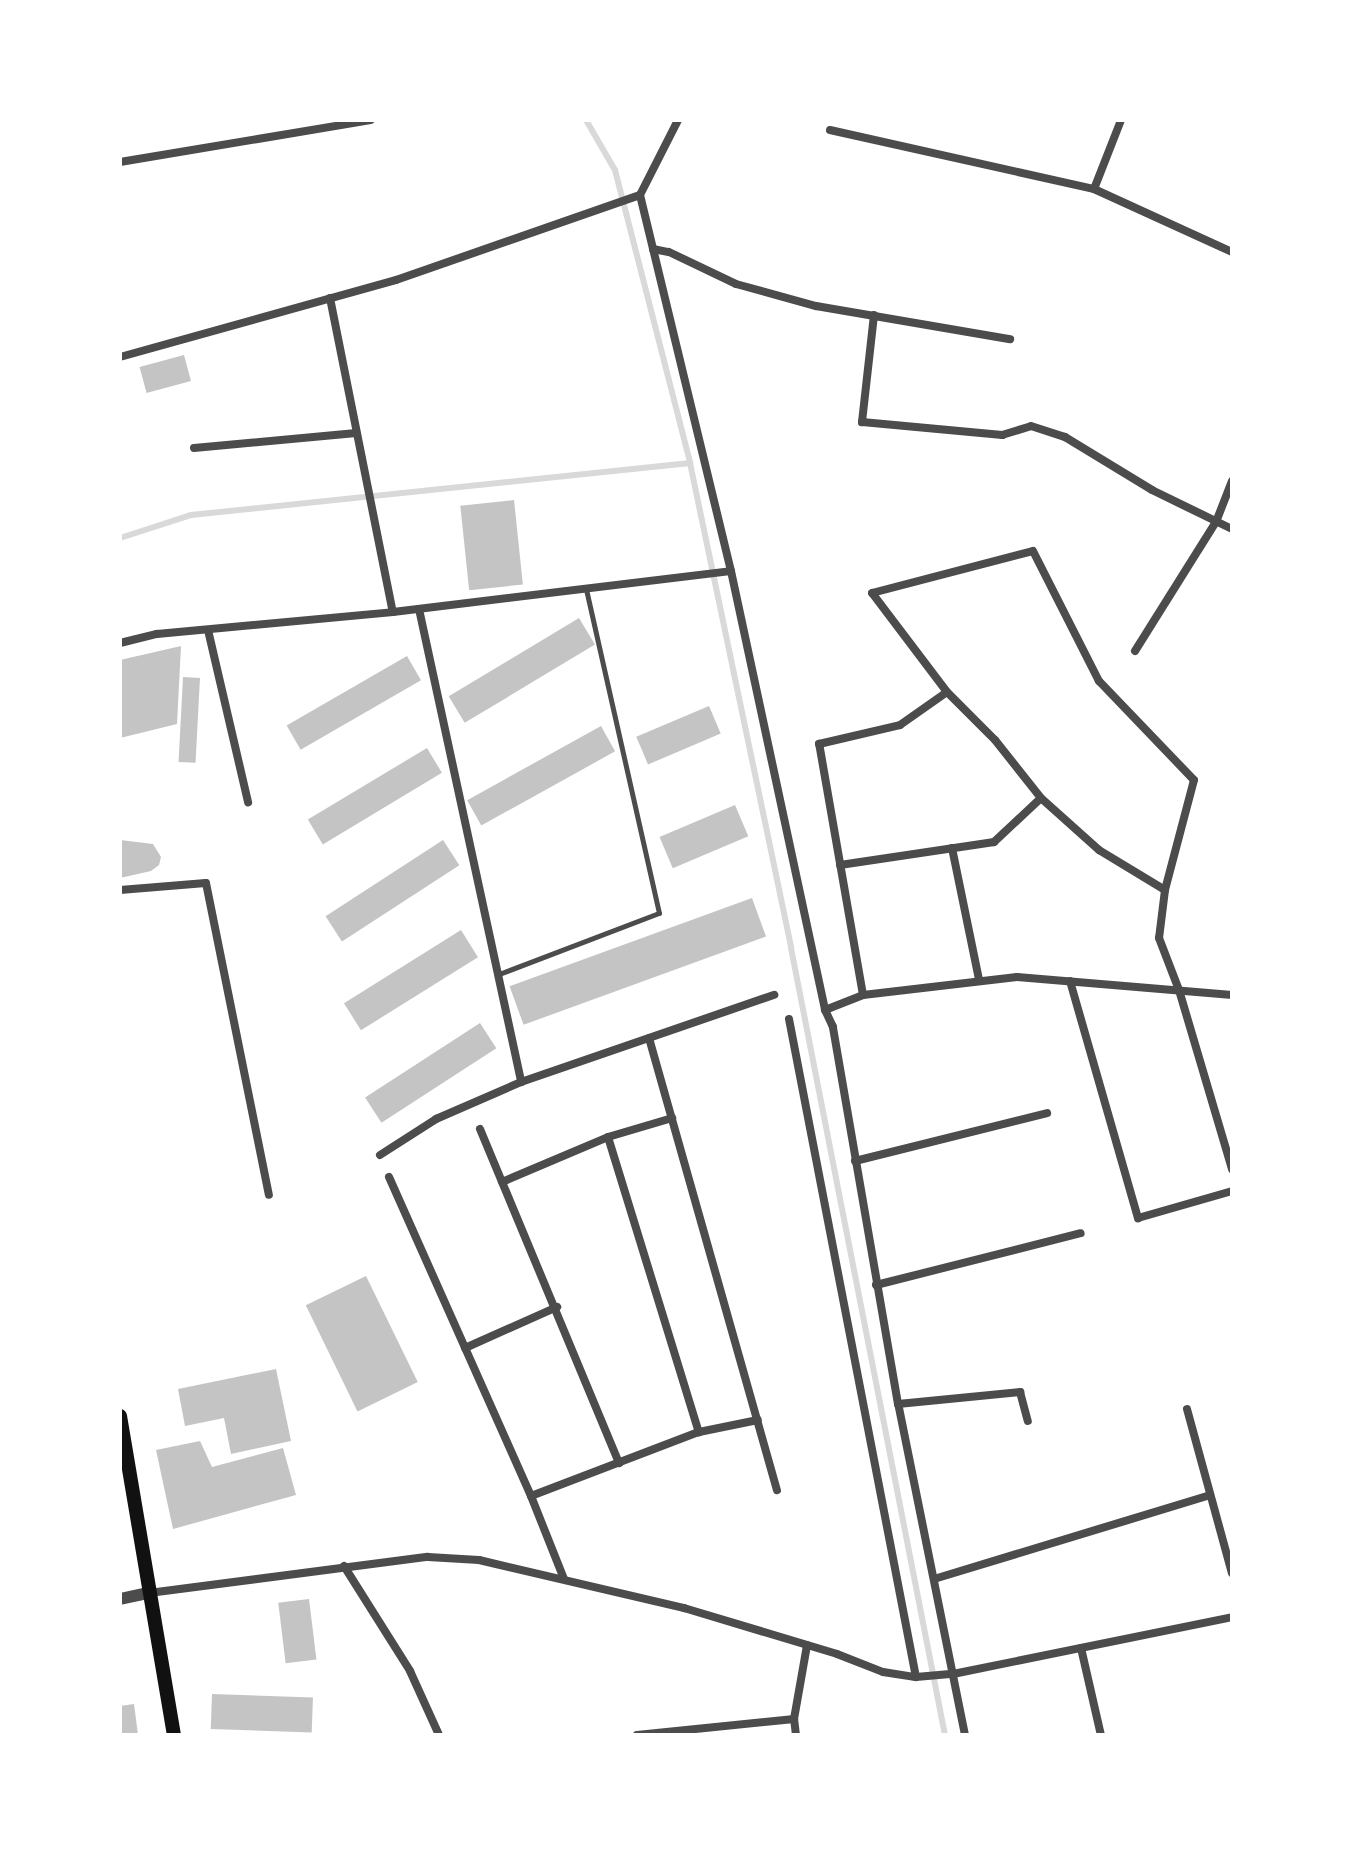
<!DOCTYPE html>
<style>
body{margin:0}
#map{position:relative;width:1352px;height:1855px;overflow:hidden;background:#fff;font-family:Barlow,sans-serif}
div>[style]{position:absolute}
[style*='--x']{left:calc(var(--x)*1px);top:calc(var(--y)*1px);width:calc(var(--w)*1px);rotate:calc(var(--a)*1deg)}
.stream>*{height:6px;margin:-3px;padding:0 3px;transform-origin:3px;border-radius:3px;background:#d9d9d9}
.building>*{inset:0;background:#c4c4c4;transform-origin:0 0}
.service>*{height:5px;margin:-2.5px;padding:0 2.5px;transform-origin:2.5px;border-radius:2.5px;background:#4c4c4c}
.minor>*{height:8px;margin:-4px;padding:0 4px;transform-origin:4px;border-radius:4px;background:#4c4c4c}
.tertiary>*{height:12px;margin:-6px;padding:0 6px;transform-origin:6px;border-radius:6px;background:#4c4c4c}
.secondary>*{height:14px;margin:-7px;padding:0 7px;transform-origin:7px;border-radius:7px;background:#111}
span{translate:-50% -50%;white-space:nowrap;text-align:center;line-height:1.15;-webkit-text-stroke:6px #fff;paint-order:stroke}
.frame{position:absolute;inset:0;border:122px solid #fff;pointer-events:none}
</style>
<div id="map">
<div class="stream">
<div style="--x:586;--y:120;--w:58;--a:59.9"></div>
<div style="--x:615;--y:170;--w:302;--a:75.6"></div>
<div style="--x:690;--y:463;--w:495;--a:78.2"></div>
<div style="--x:791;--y:948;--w:802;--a:78.93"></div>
<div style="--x:120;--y:538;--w:75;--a:-17.9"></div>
<div style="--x:191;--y:515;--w:502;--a:-5.95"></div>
</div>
<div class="building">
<div style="left:184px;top:355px;width:27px;height:46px;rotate:75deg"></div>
<div style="left:514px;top:500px;width:85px;height:54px;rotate:84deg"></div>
<div style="left:579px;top:618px;width:31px;height:152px;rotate:59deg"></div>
<div style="clip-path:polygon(181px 646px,177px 724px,120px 738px,120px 660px)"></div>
<div style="left:407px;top:656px;width:28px;height:139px;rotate:60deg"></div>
<div style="left:183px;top:677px;width:17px;height:85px;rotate:3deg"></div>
<div style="left:709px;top:706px;width:30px;height:79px;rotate:67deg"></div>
<div style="left:601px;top:726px;width:29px;height:153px;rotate:61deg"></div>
<div style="left:427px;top:748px;width:29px;height:139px;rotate:59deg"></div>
<div style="left:735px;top:805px;width:34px;height:82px;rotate:67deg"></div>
<div style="clip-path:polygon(120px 840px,153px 844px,161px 857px,159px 865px,151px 871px,120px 878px)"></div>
<div style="left:443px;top:840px;width:30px;height:140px;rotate:57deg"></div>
<div style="left:752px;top:898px;width:41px;height:258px;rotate:70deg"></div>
<div style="left:461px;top:930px;width:32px;height:138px;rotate:58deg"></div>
<div style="left:480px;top:1023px;width:30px;height:137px;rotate:57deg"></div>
<div style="left:366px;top:1276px;width:118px;height:67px;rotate:64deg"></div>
<div style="clip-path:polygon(276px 1369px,291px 1441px,231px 1454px,224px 1418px,185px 1426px,178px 1389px)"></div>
<div style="clip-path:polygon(200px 1441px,212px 1467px,283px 1448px,296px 1495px,173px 1529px,156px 1450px)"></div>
<div style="left:309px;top:1599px;width:61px;height:31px;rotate:83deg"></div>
<div style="left:212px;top:1694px;width:101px;height:35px;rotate:2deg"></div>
<div style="clip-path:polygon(134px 1704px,138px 1735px,120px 1735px,120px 1706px)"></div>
</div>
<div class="service">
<div style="--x:499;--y:974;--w:171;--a:-20.9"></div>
<div style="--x:659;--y:913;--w:332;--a:-102.7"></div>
</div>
<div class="minor">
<div style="--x:830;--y:130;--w:271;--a:12.6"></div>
<div style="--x:1094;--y:189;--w:152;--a:24.5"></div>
<div style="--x:120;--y:162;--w:254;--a:-9.5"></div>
<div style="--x:1094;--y:189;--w:74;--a:-68.6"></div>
<div style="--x:640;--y:195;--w:387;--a:76.4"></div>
<div style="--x:731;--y:571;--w:449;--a:77.9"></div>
<div style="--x:653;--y:249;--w:16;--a:11"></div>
<div style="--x:669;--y:252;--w:74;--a:25.5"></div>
<div style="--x:736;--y:284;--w:83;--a:15.4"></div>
<div style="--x:816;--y:306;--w:197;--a:9.7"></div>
<div style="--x:330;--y:298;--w:320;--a:78.7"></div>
<div style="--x:874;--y:315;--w:108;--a:96.4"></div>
<div style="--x:862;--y:422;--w:141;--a:5.3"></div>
<div style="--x:1002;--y:435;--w:30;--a:-17"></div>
<div style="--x:1031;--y:426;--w:36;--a:18"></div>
<div style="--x:1065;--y:437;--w:102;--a:31.3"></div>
<div style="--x:1152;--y:490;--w:89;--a:26"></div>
<div style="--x:120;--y:357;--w:287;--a:-15.6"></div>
<div style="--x:396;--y:280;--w:258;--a:-19.2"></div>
<div style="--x:640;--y:195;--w:84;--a:-63.1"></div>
<div style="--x:194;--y:448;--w:163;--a:-5.3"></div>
<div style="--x:419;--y:609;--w:484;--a:77.8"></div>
<div style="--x:208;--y:630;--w:177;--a:76.9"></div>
<div style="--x:120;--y:643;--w:38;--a:-14"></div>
<div style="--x:157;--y:634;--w:237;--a:-5.3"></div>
<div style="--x:393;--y:612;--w:340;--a:-6.9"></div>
<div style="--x:1135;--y:651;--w:152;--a:-57.9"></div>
<div style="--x:1216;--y:522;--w:44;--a:-68.7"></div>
<div style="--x:952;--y:848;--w:135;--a:78.4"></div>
<div style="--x:840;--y:865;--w:156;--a:-8.5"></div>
<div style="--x:994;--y:842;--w:64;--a:-43.1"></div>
<div style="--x:120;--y:890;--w:86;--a:-4.7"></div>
<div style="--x:206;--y:883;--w:318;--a:78.6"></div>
<div style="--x:1165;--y:890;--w:77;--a:-148.8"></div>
<div style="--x:1099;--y:850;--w:78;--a:-138.1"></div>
<div style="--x:1041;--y:798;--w:74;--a:-128.4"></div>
<div style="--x:995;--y:740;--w:68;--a:-135"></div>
<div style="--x:947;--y:692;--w:124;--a:-127.1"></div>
<div style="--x:872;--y:593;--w:166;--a:-14.6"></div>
<div style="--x:1033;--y:551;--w:146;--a:63.1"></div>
<div style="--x:1099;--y:681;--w:137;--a:46.2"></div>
<div style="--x:1194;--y:780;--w:114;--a:104.8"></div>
<div style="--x:1165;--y:890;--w:48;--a:97.1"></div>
<div style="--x:1159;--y:938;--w:56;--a:69"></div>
<div style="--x:1179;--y:990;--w:187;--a:73.5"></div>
<div style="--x:1070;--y:981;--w:247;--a:74"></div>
<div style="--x:1138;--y:1218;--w:98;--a:-16"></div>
<div style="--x:863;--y:995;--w:255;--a:-99.9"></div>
<div style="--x:819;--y:744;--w:83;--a:-13.2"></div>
<div style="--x:900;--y:725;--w:57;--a:-35.1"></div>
<div style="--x:789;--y:1019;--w:670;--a:79.08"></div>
<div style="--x:649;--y:1038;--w:470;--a:74.2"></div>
<div style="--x:480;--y:1129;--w:362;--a:67.4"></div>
<div style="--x:608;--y:1137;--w:309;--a:72.9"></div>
<div style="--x:380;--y:1155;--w:67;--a:-32.7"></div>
<div style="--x:436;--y:1119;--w:93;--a:-23.5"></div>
<div style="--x:521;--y:1082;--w:268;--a:-19"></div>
<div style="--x:855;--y:1161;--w:198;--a:-14"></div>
<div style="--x:389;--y:1177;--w:349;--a:66"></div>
<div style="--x:531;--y:1496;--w:89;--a:68.3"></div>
<div style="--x:502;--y:1182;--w:115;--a:-23"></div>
<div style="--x:608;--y:1137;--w:67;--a:-16.5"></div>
<div style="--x:876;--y:1285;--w:211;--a:-14.2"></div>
<div style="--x:465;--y:1348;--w:101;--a:-24"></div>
<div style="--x:898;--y:1404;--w:123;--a:-5.6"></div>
<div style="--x:1020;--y:1392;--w:30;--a:75"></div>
<div style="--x:1187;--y:1409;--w:170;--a:74.7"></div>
<div style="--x:531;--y:1496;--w:180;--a:-20.9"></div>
<div style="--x:699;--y:1432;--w:60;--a:-11.5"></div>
<div style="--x:344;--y:1566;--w:124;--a:57.8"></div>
<div style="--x:410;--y:1671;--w:70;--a:65.6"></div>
<div style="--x:934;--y:1579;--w:288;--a:-16.9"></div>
<div style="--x:149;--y:1593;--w:281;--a:-7.4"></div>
<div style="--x:428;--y:1557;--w:51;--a:3.4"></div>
<div style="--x:479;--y:1560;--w:211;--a:13.2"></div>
<div style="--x:684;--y:1608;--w:160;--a:16.7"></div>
<div style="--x:837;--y:1654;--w:49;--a:21.4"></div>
<div style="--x:883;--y:1672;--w:33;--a:9"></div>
<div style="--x:916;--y:1677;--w:37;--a:-5"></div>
<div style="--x:953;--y:1674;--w:285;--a:-11.5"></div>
<div style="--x:1081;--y:1648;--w:89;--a:77.1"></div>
<div style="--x:637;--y:1735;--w:158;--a:-5.8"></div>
<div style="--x:796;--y:1735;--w:16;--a:-97"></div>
<div style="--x:794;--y:1719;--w:75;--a:-80"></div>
<div style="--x:965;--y:1735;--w:338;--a:-101.4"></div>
<div style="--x:898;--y:1404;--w:383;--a:-99.8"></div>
<div style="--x:833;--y:1027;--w:19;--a:-115"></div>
<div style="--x:825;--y:1010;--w:41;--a:-21.5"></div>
<div style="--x:863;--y:995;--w:155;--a:-6.7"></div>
<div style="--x:1017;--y:977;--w:216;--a:4.8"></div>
</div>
<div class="tertiary">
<div style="--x:120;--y:1599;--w:29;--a:-12"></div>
</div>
<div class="secondary">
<div style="--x:120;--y:1416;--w:324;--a:80.4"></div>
</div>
<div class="frame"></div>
</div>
